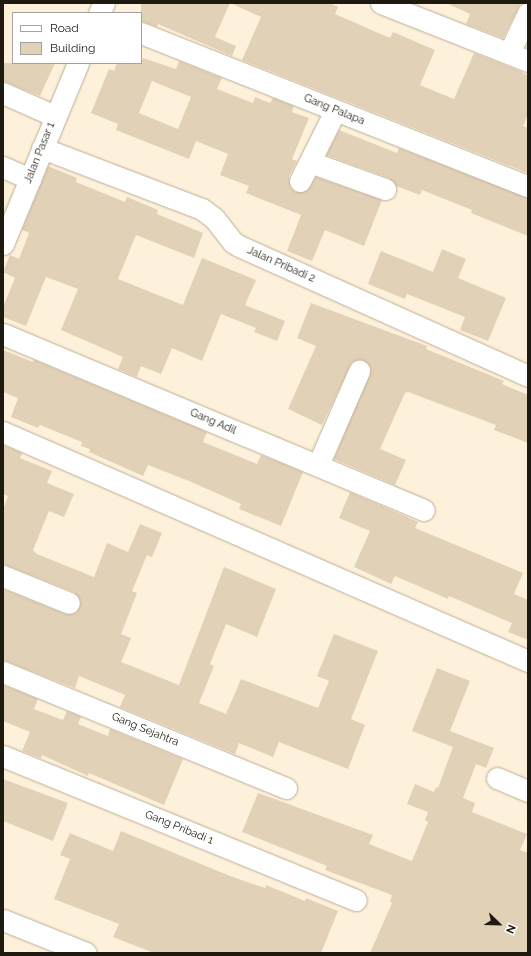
<!DOCTYPE html>
<style>
body{margin:0}
#map{position:relative;width:531px;height:956px;overflow:hidden;background:#fef1db;font-family:Raleway,sans-serif}
div>[style]{position:absolute}
[style*='--x']{left:calc(var(--x)*1px);top:calc(var(--y)*1px);width:calc(var(--w)*1px);rotate:calc(var(--a)*1deg)}
.building>*{inset:0;background:#e1d1b7}
.roads{filter:drop-shadow(0 0 1px #bcad94) drop-shadow(0 0 1px #bcad94)}
.minor>*{height:21px;margin:-10.5px;padding:0 10.5px;transform-origin:10.5px;border-radius:10.5px;background:#fff}
span{translate:-50% -50%;white-space:nowrap;text-align:center;line-height:1.15;-webkit-text-stroke:3px #fff;paint-order:stroke}
.street-label{font-size:11px;color:#1f1a10}
.frame{position:absolute;inset:0;border:4px solid #1f1a10;pointer-events:none}
.legend{position:absolute;left:12px;top:12px;width:130px;height:52px;box-sizing:border-box;background:#fff;border:1px solid #a5a39f;margin:0;padding:5px 7px;list-style:none;font-size:12px;color:#1f1a10}
.legend li{display:flex;align-items:center;gap:8px;height:20px}
.legend b{width:20px;border:1px solid #a5a39f}
.north{position:absolute;left:479px;top:904px;width:40px;height:40px;-webkit-text-stroke:3px #fff;paint-order:stroke;rotate:113deg;font-size:11px;font-weight:700;line-height:16px;text-align:center;color:#1f1a10}
.north::after{content:'';display:block;margin:auto;width:14px;height:18px;background:#1f1a10;clip-path:polygon(50% 0,100% 100%,50% 72%,0 100%)}
</style>
<div id="map">
<div class="building">
<div style="clip-path:polygon(141px 3px,330px 3px,338px 7px,335px 14px,390px 38px,393px 32px,435px 50px,420px 85px,454px 99px,474px 53px,520px 71px,528px 76px,528px 114px,523px 126px,528px 128px,528px 173px,242px 60px,261px 17px,230px 3px,215px 37px,236px 46px,232px 56px,158px 24px,157px 27px,141px 21px)"></div>
<div style="clip-path:polygon(446px 3px,521px 3px,503px 38px,466px 24px,470px 14px)"></div>
<div style="clip-path:polygon(evenodd,143px 58px,176px 69px,179px 61px,222px 78px,217px 89px,253px 103px,255px 97px,270px 103px,273px 98px,294px 106px,292px 112px,309px 118px,292px 159px,297px 161px,289px 176px,290px 187px,295px 192px,306px 191px,316px 177px,382px 200px,364px 246px,325px 230px,312px 261px,287px 251px,301px 215px,246px 193px,249px 186px,220px 175px,228px 154px,196px 141px,189px 159px,116px 130px,118px 124px,91px 113px,109px 69px,114px 71px,117px 63px,141px 63px,143px 58px,152px 81px,191px 97px,178px 129px,139px 113px,152px 81px)"></div>
<div style="clip-path:polygon(3px 63px,55px 63px,40px 96px,3px 81px)"></div>
<div style="clip-path:polygon(339px 130px,397px 153px,399px 148px,528px 198px,528px 236px,471px 213px,472px 210px,422px 190px,420px 195px,396px 186px,389px 178px,326px 155px)"></div>
<div style="clip-path:polygon(48px 166px,77px 178px,76px 182px,125px 202px,127px 197px,158px 210px,157px 214px,203px 233px,194px 258px,136px 235px,118px 279px,183px 305px,202px 258px,256px 280px,245px 305px,285px 321px,277px 341px,254px 332px,256px 328px,221px 314px,202px 361px,172px 348px,161px 374px,141px 366px,137px 377px,118px 369px,123px 357px,61px 330px,78px 289px,46px 277px,26px 326px,3px 317px,3px 307px,15px 278px,3px 272px,10px 255px,19px 259px,29px 233px,22px 230px)"></div>
<div style="clip-path:polygon(442px 249px,466px 259px,458px 278px,506px 298px,488px 341px,460px 330px,465px 317px,407px 294px,405px 299px,368px 284px,381px 251px,433px 272px)"></div>
<div style="clip-path:polygon(311px 303px,427px 346px,426px 349px,504px 381px,502px 384px,528px 395px,528px 443px,494px 430px,496px 425px,408px 392px,405px 393px,380px 449px,406px 460px,395px 485px,334px 459px,371px 369px,363px 360px,352px 362px,322px 425px,288px 409px,316px 346px,297px 338px)"></div>
<div style="clip-path:polygon(3px 350px,33px 362px,34px 360px,207px 432px,203px 442px,257px 464px,261px 455px,303px 472px,281px 526px,239px 509px,241px 504px,189px 481px,148px 465px,143px 476px,89px 452px,90px 449px,81px 446px,82px 442px,40px 425px,38px 428px,11px 417px,18px 398px,3px 392px)"></div>
<div style="clip-path:polygon(3px 445px,22px 453px,20px 458px,52px 471px,47px 483px,74px 494px,64px 517px,49px 511px,33px 550px,37px 554px,94px 577px,107px 543px,128px 552px,140px 524px,162px 533px,152px 557px,147px 555px,132px 591px,137px 593px,121px 634px,131px 638px,121px 662px,179px 685px,224px 567px,276px 589px,257px 637px,226px 624px,210px 664px,214px 666px,199px 703px,226px 714px,241px 679px,318px 708px,329px 681px,317px 676px,334px 634px,378px 651px,351px 719px,365px 725px,348px 769px,279px 742px,273px 757px,239px 743px,235px 754px,120px 707px,125px 695px,79px 676px,75px 688px,3px 660px,3px 589px,65px 614px,76px 613px,81px 602px,74px 592px,3px 564px,3px 510px,8px 496px,3px 494px)"></div>
<div style="clip-path:polygon(350px 492px,418px 522px,415px 528px,523px 573px,514px 594px,528px 600px,528px 640px,508px 632px,512px 623px,449px 596px,448px 599px,395px 576px,391px 584px,354px 567px,370px 531px,339px 518px)"></div>
<div style="clip-path:polygon(437px 668px,470px 681px,450px 731px,494px 748px,486px 768px,476px 764px,463px 798px,475px 803px,472px 812px,527px 834px,520px 850px,528px 853px,528px 953px,370px 953px,392px 903px,390px 902px,392px 895px,325px 870px,327px 866px,242px 832px,258px 793px,373px 835px,369px 844px,412px 861px,428px 822px,425px 820px,428px 812px,407px 804px,415px 784px,434px 792px,436px 787px,438px 788px,453px 747px,412px 731px)"></div>
<div style="clip-path:polygon(3px 685px,38px 699px,34px 709px,63px 720px,67px 711px,81px 717px,78px 724px,108px 736px,110px 729px,183px 759px,164px 805px,89px 773px,88px 776px,42px 755px,41px 758px,22px 751px,30px 732px,3px 721px)"></div>
<div style="clip-path:polygon(3px 779px,68px 803px,53px 841px,3px 821px)"></div>
<div style="clip-path:polygon(121px 831px,230px 876px,265px 888px,266px 885px,305px 901px,306px 898px,338px 911px,321px 953px,154px 953px,113px 937px,119px 924px,54px 899px,70px 859px,60px 855px,70px 833px,113px 851px)"></div>
</div>
<div class="roads">
<div class="minor">
<div style="--x:381;--y:3;--w:158;--a:21.5"></div>
<div style="--x:99;--y:13;--w:11;--a:-63"></div>
<div style="--x:141;--y:33;--w:416;--a:21.6"></div>
<div style="--x:509;--y:53;--w:44;--a:-64.6"></div>
<div style="--x:3;--y:93;--w:57;--a:23.9"></div>
<div style="--x:42;--y:148;--w:171;--a:20.9"></div>
<div style="--x:202;--y:209;--w:15;--a:37"></div>
<div style="--x:214;--y:218;--w:31;--a:52"></div>
<div style="--x:233;--y:242;--w:7;--a:34"></div>
<div style="--x:239;--y:246;--w:317;--a:24.2"></div>
<div style="--x:310;--y:162;--w:80;--a:19.8"></div>
<div style="--x:3;--y:167;--w:30;--a:24"></div>
<div style="--x:300;--y:181;--w:78;--a:-63.4"></div>
<div style="--x:3;--y:244;--w:196;--a:-67.5"></div>
<div style="--x:3;--y:334;--w:456;--a:22.7"></div>
<div style="--x:3;--y:432;--w:573;--a:23.57"></div>
<div style="--x:318;--y:465;--w:103;--a:-66.4"></div>
<div style="--x:3;--y:576;--w:71;--a:22.2"></div>
<div style="--x:3;--y:672;--w:306;--a:22.3"></div>
<div style="--x:3;--y:756;--w:381;--a:22.2"></div>
<div style="--x:497;--y:778;--w:34;--a:23"></div>
<div style="--x:3;--y:920;--w:89;--a:21.7"></div>
</div>
</div>
<div class="street-label">
<span style="left:334px;top:110px;rotate:22deg">Gang Palapa</span>
<span style="left:40px;top:153px;rotate:-68deg">Jalan Pasar 1</span>
<span style="left:281px;top:265px;rotate:24deg">Jalan Pribadi 2</span>
<span style="left:213px;top:422px;rotate:23deg">Gang Adil</span>
<span style="left:145px;top:730px;rotate:22deg">Gang Sejahtra</span>
<span style="left:179px;top:828px;rotate:22deg">Gang Pribadi 1</span>
</div>
<div class="frame"></div>
<ul class="legend">
<li><b style="height:5px;background:#fff"></b>Road</li>
<li><b style="height:11px;background:#e1d1b7"></b>Building</li>
</ul>
<div class="north">N</div>
</div>
